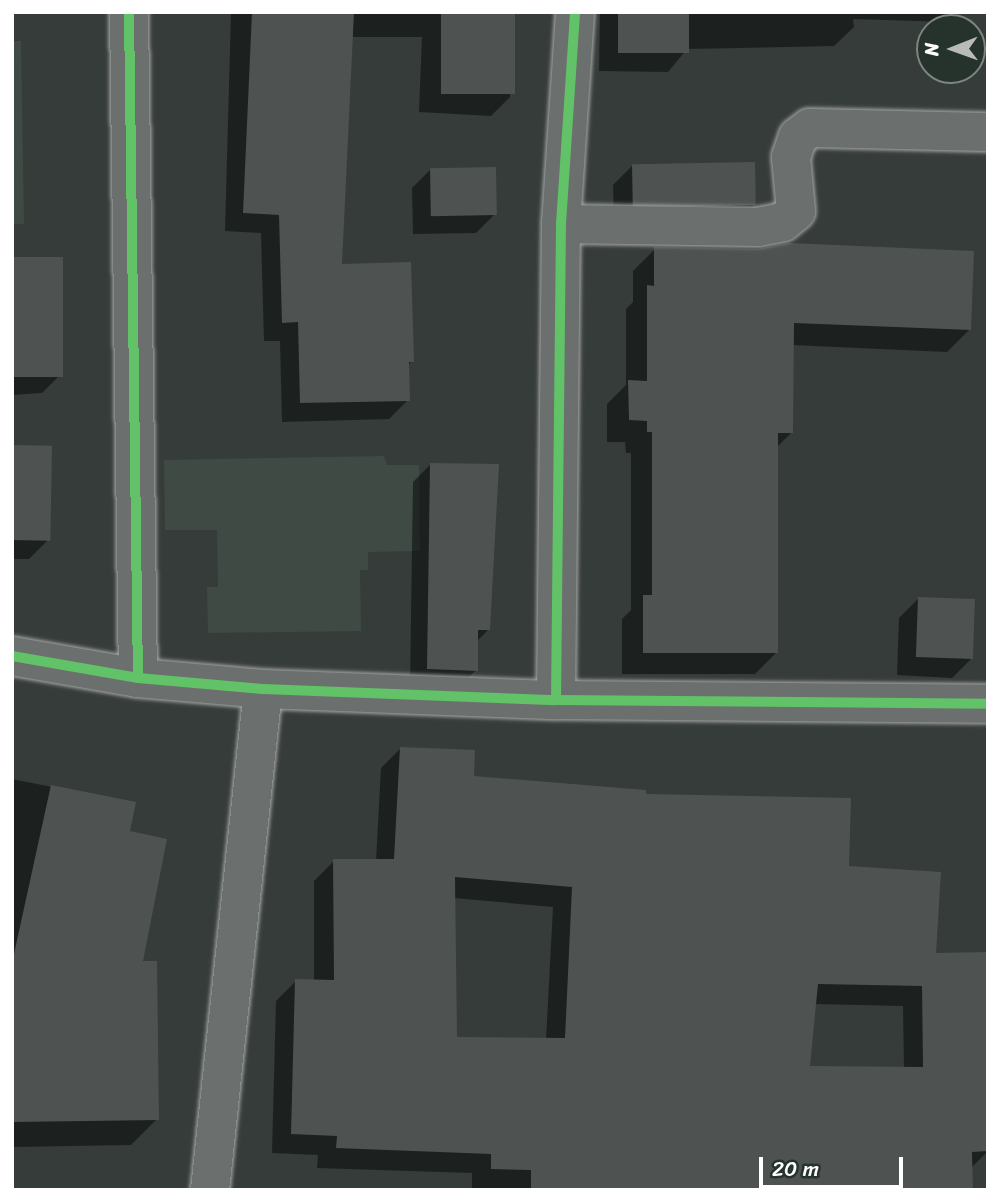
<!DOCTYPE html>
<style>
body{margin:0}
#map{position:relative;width:1000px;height:1202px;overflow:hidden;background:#363c39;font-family:Sriracha,sans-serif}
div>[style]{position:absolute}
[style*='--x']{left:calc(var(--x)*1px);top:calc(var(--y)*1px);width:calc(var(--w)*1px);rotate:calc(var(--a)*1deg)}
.built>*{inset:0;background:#3f4a45}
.shadow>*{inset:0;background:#0007}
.building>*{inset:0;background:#4e5351;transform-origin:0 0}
.roads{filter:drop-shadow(0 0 2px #a5a7a6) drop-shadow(0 0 2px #a5a7a6)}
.minor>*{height:38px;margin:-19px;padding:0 19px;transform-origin:19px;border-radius:19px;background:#6b6f6d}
.cycleway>*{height:10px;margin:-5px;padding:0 5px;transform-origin:5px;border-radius:5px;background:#61c268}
span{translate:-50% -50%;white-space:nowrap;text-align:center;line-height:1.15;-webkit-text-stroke:6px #26332d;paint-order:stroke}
.frame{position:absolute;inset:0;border:14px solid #fff;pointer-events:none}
.north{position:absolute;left:916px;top:14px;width:70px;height:70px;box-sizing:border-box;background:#26332d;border:2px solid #7d8581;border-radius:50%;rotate:269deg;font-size:19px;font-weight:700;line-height:28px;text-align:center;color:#fff}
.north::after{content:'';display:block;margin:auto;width:24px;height:32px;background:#b9bbba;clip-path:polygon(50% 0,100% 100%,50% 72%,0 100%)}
.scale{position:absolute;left:759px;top:1157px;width:144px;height:32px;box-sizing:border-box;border:4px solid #fff;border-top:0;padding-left:9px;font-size:21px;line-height:24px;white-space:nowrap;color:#fff;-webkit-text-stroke:5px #26332d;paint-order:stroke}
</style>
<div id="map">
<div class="built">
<div style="clip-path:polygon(12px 41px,21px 41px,24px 224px,12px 224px)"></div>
<div style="clip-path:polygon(384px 456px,387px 465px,419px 465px,420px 551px,368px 552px,368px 570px,360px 570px,361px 631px,208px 633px,207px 587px,218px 587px,217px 530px,165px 530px,164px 460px)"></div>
</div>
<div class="shadow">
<div style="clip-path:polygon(231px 12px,513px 12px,510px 97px,491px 116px,419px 112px,422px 37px,351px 37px,341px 266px,412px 361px,407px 366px,408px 400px,389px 419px,282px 422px,280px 341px,264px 341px,261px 233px,225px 231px)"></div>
<div style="clip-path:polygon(600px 12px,959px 12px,950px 22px,853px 19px,854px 27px,834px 46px,687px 49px,668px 72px,599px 71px)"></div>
<div style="clip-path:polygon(632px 166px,755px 204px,735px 223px,614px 222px,613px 185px)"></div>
<div style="clip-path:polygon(431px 169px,495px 214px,476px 233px,413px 234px,412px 188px)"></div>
<div style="clip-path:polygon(655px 249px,969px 330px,947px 352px,792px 345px,792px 432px,777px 447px,777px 652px,755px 674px,622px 674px,622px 619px,631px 610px,631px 453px,626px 453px,625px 442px,607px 442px,607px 404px,626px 385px,626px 309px,633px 302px,633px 271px)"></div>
<div style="clip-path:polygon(12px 259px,61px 374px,42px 393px,12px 395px)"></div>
<div style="clip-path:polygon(12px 447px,48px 540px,29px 559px,12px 559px)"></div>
<div style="clip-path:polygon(430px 465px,489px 629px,476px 642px,476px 670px,458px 688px,410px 686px,413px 482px)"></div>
<div style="clip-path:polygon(918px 599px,971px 659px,952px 678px,897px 675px,899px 618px)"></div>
<div style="clip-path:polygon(evenodd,401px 748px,472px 777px,644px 796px,847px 867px,934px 955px,988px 1151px,971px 1168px,971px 1190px,472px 1188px,472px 1173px,317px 1168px,318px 1155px,272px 1153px,276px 1001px,296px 981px,314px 981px,314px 881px,334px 861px,376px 861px,381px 768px,401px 748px,454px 898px,553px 907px,546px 1040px,455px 1039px,454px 898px,401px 748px,814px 1004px,903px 1006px,904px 1068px,808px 1068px,814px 1004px)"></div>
<div style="clip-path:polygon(12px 779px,133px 803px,128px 833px,157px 1119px,131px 1145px,12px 1147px)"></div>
</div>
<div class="building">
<div style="clip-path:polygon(252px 12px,354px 12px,342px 264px,411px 262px,414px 362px,409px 362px,410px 401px,300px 403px,298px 322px,282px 323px,279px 215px,243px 213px)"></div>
<div style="left:441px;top:12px;width:74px;height:82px"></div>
<div style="left:618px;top:12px;width:71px;height:41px"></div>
<div style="left:755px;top:162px;width:43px;height:123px;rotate:89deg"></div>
<div style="left:496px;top:167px;width:48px;height:66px;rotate:89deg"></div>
<div style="clip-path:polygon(789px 243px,974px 251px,971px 330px,794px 323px,793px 433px,778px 433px,778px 653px,643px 653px,643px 595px,652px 595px,652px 432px,647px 432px,647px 421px,629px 420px,628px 380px,647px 381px,647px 285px,654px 286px,654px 247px,758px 249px)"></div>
<div style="left:12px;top:257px;width:51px;height:120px"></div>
<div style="left:12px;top:445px;width:40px;height:95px;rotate:1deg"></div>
<div style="clip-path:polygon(430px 463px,499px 464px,490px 630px,478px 630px,478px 671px,427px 669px)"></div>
<div style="left:918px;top:597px;width:57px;height:60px;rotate:2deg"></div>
<div style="clip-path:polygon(evenodd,400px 747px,475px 750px,474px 776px,646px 790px,646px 794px,851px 798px,849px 866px,941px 872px,936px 953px,988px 952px,988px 1151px,972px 1152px,973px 1190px,531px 1190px,531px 1170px,491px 1169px,491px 1154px,336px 1148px,337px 1136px,291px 1134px,295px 979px,334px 980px,333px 859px,394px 859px,400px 747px,455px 877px,572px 887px,565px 1038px,457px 1037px,455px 877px,400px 747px,818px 984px,922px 986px,923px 1067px,810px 1066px,818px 984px)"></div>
<div style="clip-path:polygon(51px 785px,136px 802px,130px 831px,167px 839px,143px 961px,157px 961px,159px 1120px,12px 1122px,12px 963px)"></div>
</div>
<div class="roads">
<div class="minor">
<div style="--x:129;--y:12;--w:666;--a:89.23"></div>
<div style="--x:561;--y:224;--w:197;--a:0.9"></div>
<div style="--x:758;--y:227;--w:25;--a:-11"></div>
<div style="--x:783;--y:222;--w:17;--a:-40"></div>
<div style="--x:796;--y:211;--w:54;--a:-95.3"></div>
<div style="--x:791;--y:157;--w:21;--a:-71"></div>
<div style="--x:798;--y:137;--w:15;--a:-37"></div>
<div style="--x:810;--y:128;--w:178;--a:1.3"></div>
<div style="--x:12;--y:656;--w:128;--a:9.9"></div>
<div style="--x:138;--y:678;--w:125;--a:5"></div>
<div style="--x:263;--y:689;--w:293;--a:2.2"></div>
<div style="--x:556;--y:700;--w:432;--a:0.5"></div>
<div style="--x:556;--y:700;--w:476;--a:-89.4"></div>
<div style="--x:561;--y:224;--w:212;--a:-86.2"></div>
<div style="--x:210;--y:1190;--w:504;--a:-83.96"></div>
</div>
</div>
<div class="cycleway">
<div style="--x:129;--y:12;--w:666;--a:89.23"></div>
<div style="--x:12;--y:656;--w:128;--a:9.9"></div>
<div style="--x:138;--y:678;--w:125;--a:5"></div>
<div style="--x:263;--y:689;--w:293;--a:2.2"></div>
<div style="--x:556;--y:700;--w:432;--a:0.5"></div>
<div style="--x:556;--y:700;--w:476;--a:-89.4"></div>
<div style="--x:561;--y:224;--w:212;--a:-86.2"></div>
</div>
<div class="frame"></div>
<div class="north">N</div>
<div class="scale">20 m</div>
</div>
